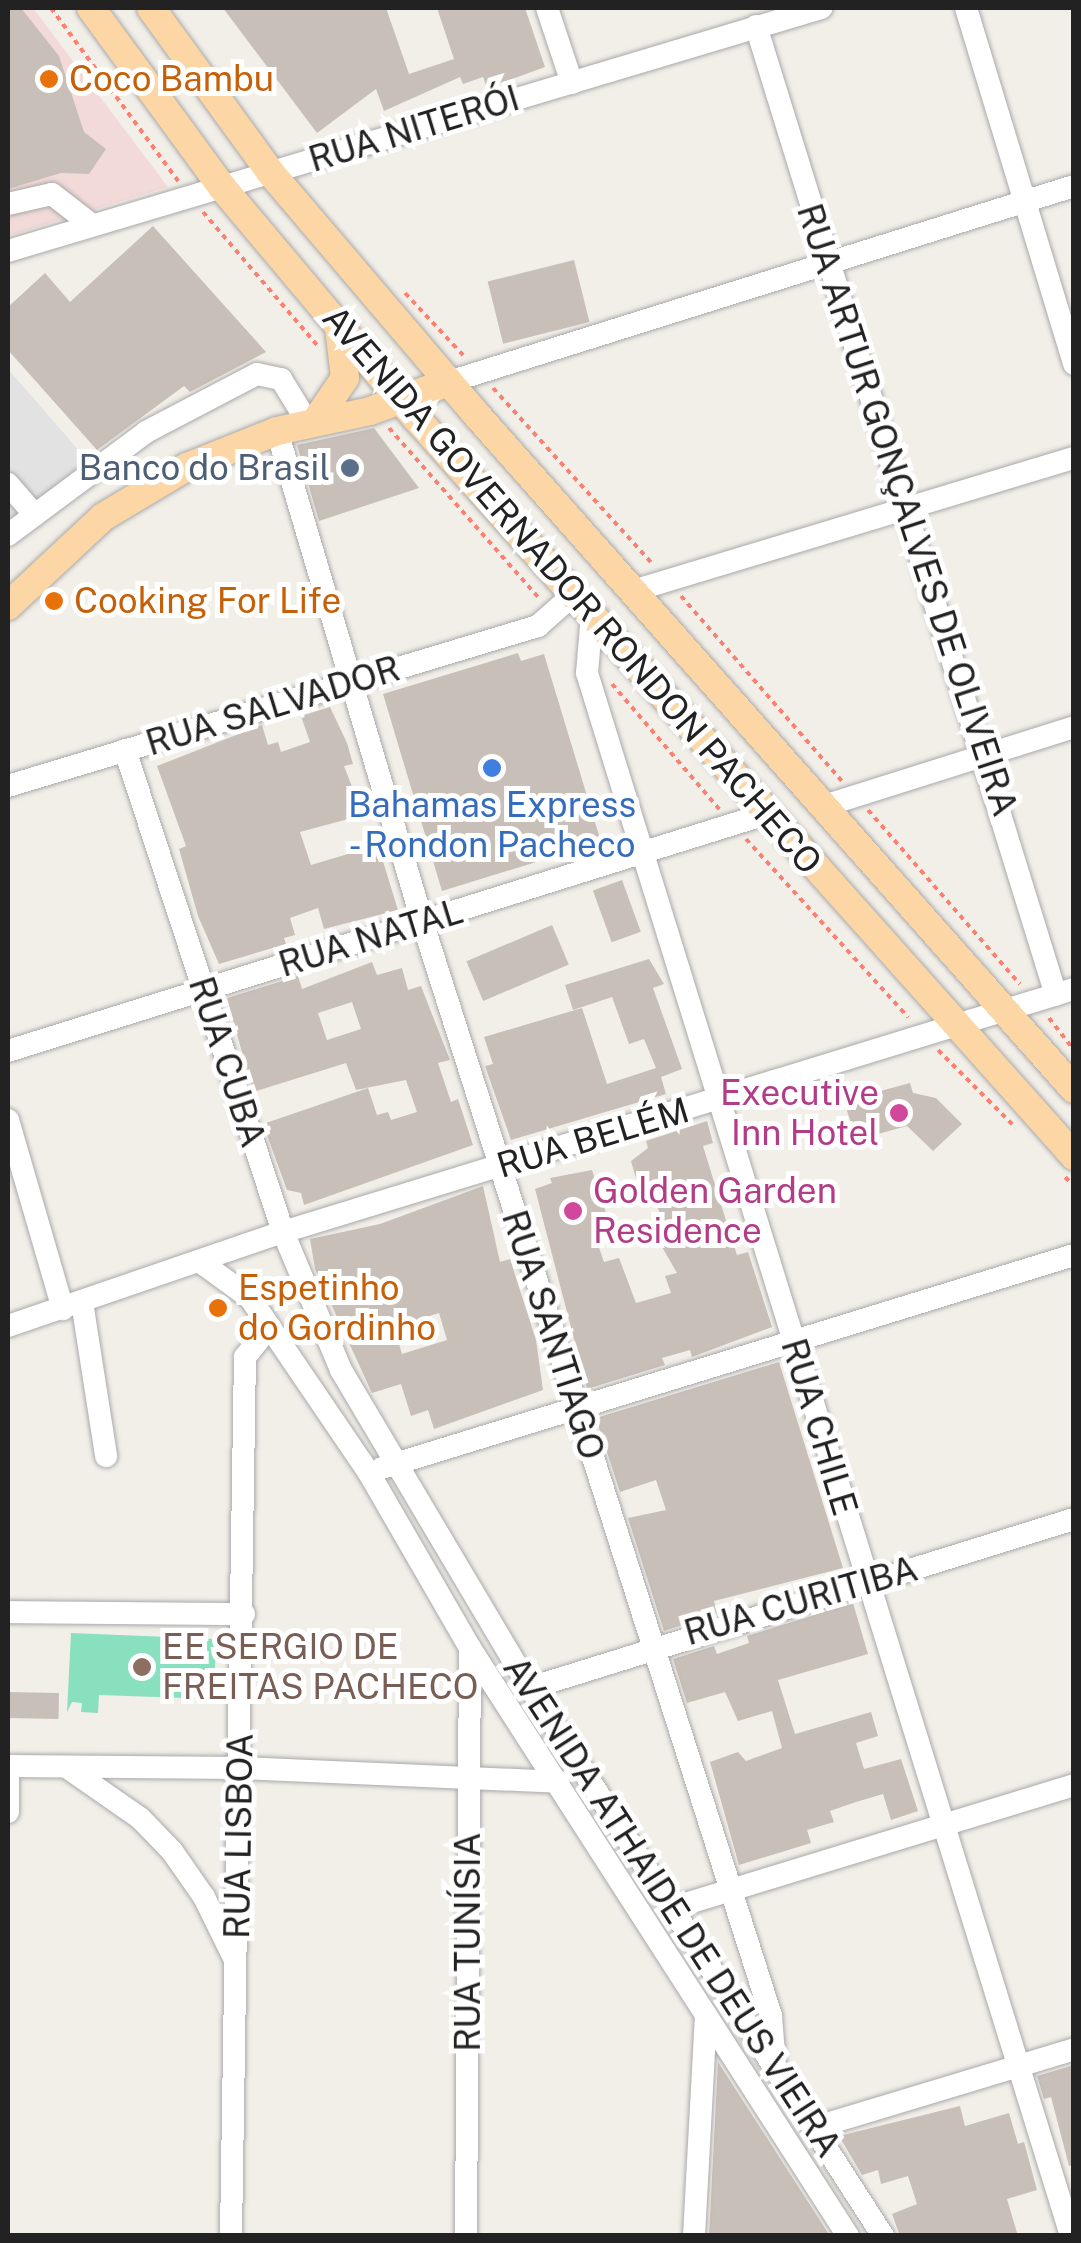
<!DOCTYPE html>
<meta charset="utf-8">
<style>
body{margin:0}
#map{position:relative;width:1081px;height:2243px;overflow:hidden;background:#f2efe9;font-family:"Public Sans",sans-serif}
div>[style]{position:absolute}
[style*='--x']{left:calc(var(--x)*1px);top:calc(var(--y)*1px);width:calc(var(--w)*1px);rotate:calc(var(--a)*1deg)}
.commercial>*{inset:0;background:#f2dad9}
.pitch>*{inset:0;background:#88e0be}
.parking>*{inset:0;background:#e2e2e2}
.building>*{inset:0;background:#c7bfb8;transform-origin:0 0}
.path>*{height:4px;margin-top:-2px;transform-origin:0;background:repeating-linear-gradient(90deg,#fa8072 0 5px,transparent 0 10px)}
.roads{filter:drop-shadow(0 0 2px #a9a9a9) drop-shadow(0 0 2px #a9a9a9)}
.minor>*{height:22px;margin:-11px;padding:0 11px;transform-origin:11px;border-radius:11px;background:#fff}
.major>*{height:28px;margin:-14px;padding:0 14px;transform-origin:14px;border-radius:14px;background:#fcd6a4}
.dots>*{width:28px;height:28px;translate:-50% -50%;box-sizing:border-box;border:5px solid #fff;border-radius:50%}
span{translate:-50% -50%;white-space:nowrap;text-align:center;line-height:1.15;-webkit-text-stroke:10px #fff;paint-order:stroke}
.food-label{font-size:35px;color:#c56008}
.left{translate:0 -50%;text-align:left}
.street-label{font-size:35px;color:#222}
.service-label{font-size:35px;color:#4e5e75}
.right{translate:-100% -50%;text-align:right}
.shop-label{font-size:35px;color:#366cbe}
.hotel-label{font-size:35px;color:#b23c85}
.education-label{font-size:35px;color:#785e54}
.frame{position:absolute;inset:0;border:10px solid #222;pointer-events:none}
</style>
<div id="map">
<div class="commercial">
<div style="clip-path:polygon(8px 8px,33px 8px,168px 187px,8px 236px)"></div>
</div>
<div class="pitch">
<div style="clip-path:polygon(71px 1633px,216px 1639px,214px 1699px,99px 1695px,98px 1713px,81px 1712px,82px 1703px,72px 1702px,67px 1712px)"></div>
</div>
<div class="parking">
<div style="clip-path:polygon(8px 369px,95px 469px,8px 535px)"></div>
</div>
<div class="building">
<div style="clip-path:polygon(8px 8px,21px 8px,59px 56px,84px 132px,106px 149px,89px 174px,61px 173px,8px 189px)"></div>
<div style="clip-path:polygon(223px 8px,386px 8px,409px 74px,454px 59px,437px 8px,525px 8px,545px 67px,487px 88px,483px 77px,463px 84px,460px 77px,384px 111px,376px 89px,317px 133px)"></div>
<div style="clip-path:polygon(153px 226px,266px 352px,190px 392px,184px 386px,97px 450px,8px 350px,8px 307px,45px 273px,70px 302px)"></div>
<div style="left:574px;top:260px;width:64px;height:89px;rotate:76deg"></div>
<div style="clip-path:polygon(374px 428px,419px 488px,319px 521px,297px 445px)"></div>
<div style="clip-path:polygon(518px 653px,521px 661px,544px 654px,601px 842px,442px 891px,383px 694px)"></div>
<div style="clip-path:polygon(330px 707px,347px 743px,353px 764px,344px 766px,363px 815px,300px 832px,311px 865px,378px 845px,398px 910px,324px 929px,318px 908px,290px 918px,295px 935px,284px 938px,286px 944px,219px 964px,198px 916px,179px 849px,186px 846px,157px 766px,262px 725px,268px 745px,278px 742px,281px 752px,310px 742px,301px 716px)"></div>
<div style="left:622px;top:880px;width:55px;height:31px;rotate:70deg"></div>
<div style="left:552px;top:925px;width:43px;height:93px;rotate:67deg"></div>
<div style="clip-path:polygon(649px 959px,664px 984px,653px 988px,682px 1069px,661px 1077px,666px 1094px,511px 1140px,485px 1066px,493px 1064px,484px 1037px,582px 1008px,607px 1084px,656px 1068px,644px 1039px,629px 1044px,612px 997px,573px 1010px,565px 985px)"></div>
<div style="clip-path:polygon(evenodd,372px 962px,377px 975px,402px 968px,408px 990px,421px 986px,450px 1060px,438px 1063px,451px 1102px,458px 1099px,473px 1145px,304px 1205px,301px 1193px,287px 1190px,263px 1124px,368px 1088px,377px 1115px,388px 1112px,391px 1120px,417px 1112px,406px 1080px,356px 1090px,346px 1063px,253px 1092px,227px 998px,298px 976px,302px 989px,372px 962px,352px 1002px,361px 1029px,327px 1040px,318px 1013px,352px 1002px)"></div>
<div style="clip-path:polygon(910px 1083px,913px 1093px,936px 1098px,962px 1124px,933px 1151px,907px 1126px,856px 1140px,844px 1101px)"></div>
<div style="clip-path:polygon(707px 1121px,713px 1143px,703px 1146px,728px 1227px,737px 1255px,748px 1252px,772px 1327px,692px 1357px,690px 1350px,662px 1358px,665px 1365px,587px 1389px,535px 1189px,552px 1183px,550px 1178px,592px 1170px,612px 1231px,595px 1236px,604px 1262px,619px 1258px,636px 1303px,671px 1293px,665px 1276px,677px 1273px,647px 1221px,661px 1217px,651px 1188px,640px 1192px,631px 1161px,648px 1148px,646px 1141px)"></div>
<div style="clip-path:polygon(evenodd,483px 1186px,500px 1262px,510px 1259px,536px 1340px,543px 1390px,434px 1429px,428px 1410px,411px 1416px,401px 1384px,372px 1393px,315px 1269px,310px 1239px,380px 1224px,483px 1186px,439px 1313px,447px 1340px,402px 1354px,394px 1327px,439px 1313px)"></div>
<div style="clip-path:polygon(779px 1362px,843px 1568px,714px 1601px,717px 1614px,664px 1631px,628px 1518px,666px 1510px,656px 1480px,620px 1492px,596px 1418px)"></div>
<div style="clip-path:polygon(853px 1603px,868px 1654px,778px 1680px,795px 1734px,871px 1712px,878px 1736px,856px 1743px,864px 1769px,901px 1759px,918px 1811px,891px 1820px,883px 1794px,856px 1802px,830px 1811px,834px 1822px,807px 1830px,811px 1843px,739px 1865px,710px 1762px,738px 1752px,746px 1761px,782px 1748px,772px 1711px,738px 1721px,725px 1692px,687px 1703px,673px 1659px,714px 1646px,717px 1654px,749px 1643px,747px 1636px)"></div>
<div style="left:8px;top:1692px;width:51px;height:26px;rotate:1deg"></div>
<div style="clip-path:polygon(718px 2062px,830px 2236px,709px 2236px)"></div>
<div style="clip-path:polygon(1074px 2065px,1074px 2165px,1069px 2166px,1051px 2097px,1044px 2099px,1037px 2076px)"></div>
<div style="clip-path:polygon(960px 2106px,965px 2126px,1009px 2113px,1018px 2144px,1024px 2142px,1037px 2190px,1007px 2199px,1018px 2236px,900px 2236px,892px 2214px,917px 2204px,908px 2176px,881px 2184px,878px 2170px,862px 2175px,839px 2136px)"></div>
</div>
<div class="path">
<div style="--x:51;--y:8;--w:215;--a:53.7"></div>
<div style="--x:203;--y:212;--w:175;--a:49.4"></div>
<div style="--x:405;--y:293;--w:85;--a:46.9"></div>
<div style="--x:493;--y:388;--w:235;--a:47.8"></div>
<div style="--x:389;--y:428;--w:225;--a:48.6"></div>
<div style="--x:681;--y:596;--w:245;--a:49"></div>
<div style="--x:612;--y:684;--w:166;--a:49.4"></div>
<div style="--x:868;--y:810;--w:231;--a:48.9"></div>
<div style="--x:746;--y:839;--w:241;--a:47.7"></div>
<div style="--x:1049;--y:1018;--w:41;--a:52"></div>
<div style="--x:938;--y:1050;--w:110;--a:45"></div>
<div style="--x:1065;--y:1177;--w:13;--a:45"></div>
</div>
<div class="roads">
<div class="minor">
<div style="--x:547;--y:8;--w:79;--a:71.6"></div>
<div style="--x:966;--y:8;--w:372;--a:73.1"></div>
<div style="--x:756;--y:26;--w:1014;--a:72.8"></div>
<div style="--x:8;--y:204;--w:45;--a:-12.8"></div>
<div style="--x:52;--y:194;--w:51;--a:37.8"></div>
<div style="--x:8;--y:251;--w:849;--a:-16.64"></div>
<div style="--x:449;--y:382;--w:655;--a:-17.41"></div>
<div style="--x:277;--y:431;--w:514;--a:73.5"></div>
<div style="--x:423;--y:924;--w:1146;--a:72.32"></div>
<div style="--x:771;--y:2016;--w:50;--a:85.4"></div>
<div style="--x:8;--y:484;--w:38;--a:49"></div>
<div style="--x:8;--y:535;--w:172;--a:-36.7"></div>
<div style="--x:146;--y:432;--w:125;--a:-27.6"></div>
<div style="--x:257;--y:374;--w:25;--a:12"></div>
<div style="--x:281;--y:379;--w:52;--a:58.5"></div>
<div style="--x:636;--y:590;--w:457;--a:-16.8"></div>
<div style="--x:592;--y:615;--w:58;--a:94.9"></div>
<div style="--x:587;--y:673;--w:1636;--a:72.79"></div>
<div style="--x:125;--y:750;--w:507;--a:71.85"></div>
<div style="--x:283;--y:1232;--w:150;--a:67.2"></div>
<div style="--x:341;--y:1370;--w:370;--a:59.3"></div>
<div style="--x:530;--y:1688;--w:652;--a:57.21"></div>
<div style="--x:8;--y:786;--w:554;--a:-16.8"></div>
<div style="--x:538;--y:626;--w:47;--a:-41.5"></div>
<div style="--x:827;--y:805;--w:259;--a:-17.5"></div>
<div style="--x:8;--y:1051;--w:797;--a:-17.37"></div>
<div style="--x:8;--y:1120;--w:197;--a:73.8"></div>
<div style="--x:202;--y:1263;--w:59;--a:36.1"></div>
<div style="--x:250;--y:1298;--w:212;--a:55.8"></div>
<div style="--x:369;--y:1473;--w:202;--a:60"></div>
<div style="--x:470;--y:1648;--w:699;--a:57.26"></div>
<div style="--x:82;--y:1302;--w:156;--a:81.1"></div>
<div style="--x:8;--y:1326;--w:291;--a:-18.9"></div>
<div style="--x:283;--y:1232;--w:827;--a:-17.08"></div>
<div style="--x:382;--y:1468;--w:724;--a:-17.11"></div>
<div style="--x:8;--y:1612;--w:236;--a:0.5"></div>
<div style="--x:530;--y:1688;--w:570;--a:-17.26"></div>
<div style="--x:8;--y:1766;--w:233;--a:0.5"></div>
<div style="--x:241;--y:1768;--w:318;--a:2.5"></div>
<div style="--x:68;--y:1768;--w:88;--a:34.8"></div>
<div style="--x:140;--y:1818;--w:46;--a:45.9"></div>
<div style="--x:172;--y:1851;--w:56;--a:55.2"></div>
<div style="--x:204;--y:1897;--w:68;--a:63.8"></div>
<div style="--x:8;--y:1812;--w:46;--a:-90"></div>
<div style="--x:672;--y:1908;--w:420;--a:-17"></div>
<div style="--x:813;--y:2128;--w:273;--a:-16.8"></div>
<div style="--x:231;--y:2236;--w:879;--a:-89.09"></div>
<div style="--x:245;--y:1357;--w:38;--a:-51"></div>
<div style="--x:466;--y:2236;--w:588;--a:-89.61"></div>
<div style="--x:694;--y:2236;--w:221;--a:-86.9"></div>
</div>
<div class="major">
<div style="--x:91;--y:8;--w:222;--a:53.8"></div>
<div style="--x:222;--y:187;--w:302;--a:50"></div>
<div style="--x:416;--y:418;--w:989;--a:48.28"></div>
<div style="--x:151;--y:8;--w:203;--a:54"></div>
<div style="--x:270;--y:172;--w:316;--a:49.6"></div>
<div style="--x:475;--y:413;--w:903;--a:48.46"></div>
<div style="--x:315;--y:422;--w:53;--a:-55.7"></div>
<div style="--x:345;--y:378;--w:50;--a:-96.8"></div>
<div style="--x:8;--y:606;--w:130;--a:-43.1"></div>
<div style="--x:103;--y:517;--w:98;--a:-30.8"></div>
<div style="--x:187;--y:467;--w:97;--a:-21.8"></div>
<div style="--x:277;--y:431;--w:95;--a:-12.1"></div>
<div style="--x:370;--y:411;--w:84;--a:-20.2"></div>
</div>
</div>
<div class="dots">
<div style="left:49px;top:79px;background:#e8710a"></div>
<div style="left:350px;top:468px;background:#5c6f8a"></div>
<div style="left:54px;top:601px;background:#e8710a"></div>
<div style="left:492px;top:768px;background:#3f7fe0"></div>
<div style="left:899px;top:1113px;background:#d1479c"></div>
<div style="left:573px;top:1211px;background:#d1479c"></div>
<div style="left:218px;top:1308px;background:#e8710a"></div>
<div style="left:142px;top:1667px;background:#8d6e63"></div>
</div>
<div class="food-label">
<span class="left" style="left:69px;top:79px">Coco Bambu</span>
<span class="left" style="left:74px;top:601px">Cooking For Life</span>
<span class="left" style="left:238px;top:1308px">Espetinho<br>do Gordinho</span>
</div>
<div class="street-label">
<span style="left:414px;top:129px;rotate:-17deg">RUA NITERÓI</span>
<span style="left:907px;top:510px;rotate:72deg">RUA ARTUR GONÇALVES DE OLIVEIRA</span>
<span style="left:572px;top:590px;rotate:49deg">AVENIDA GOVERNADOR RONDON PACHECO</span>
<span style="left:273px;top:706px;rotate:-17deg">RUA SALVADOR</span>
<span style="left:371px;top:938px;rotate:-17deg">RUA NATAL</span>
<span style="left:227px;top:1062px;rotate:72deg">RUA CUBA</span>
<span style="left:593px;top:1138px;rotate:-17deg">RUA BELÉM</span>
<span style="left:553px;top:1335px;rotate:72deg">RUA SANTIAGO</span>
<span style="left:819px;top:1427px;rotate:73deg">RUA CHILE</span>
<span style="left:801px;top:1601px;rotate:-16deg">RUA CURITIBA</span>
<span style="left:239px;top:1836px;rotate:-89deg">RUA LISBOA</span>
<span style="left:672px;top:1907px;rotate:57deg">AVENIDA ATHAIDE DE DEUS VIEIRA</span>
<span style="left:468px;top:1942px;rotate:-90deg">RUA TUNÍSIA</span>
</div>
<div class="service-label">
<span class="right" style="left:330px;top:468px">Banco do Brasil</span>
</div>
<div class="shop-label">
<span style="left:492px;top:825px">Bahamas Express<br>- Rondon Pacheco</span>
</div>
<div class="hotel-label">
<span class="right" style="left:879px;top:1113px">Executive<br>Inn Hotel</span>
<span class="left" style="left:593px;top:1211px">Golden Garden<br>Residence</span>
</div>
<div class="education-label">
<span class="left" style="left:162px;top:1667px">EE SERGIO DE<br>FREITAS PACHECO</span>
</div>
<div class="frame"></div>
</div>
